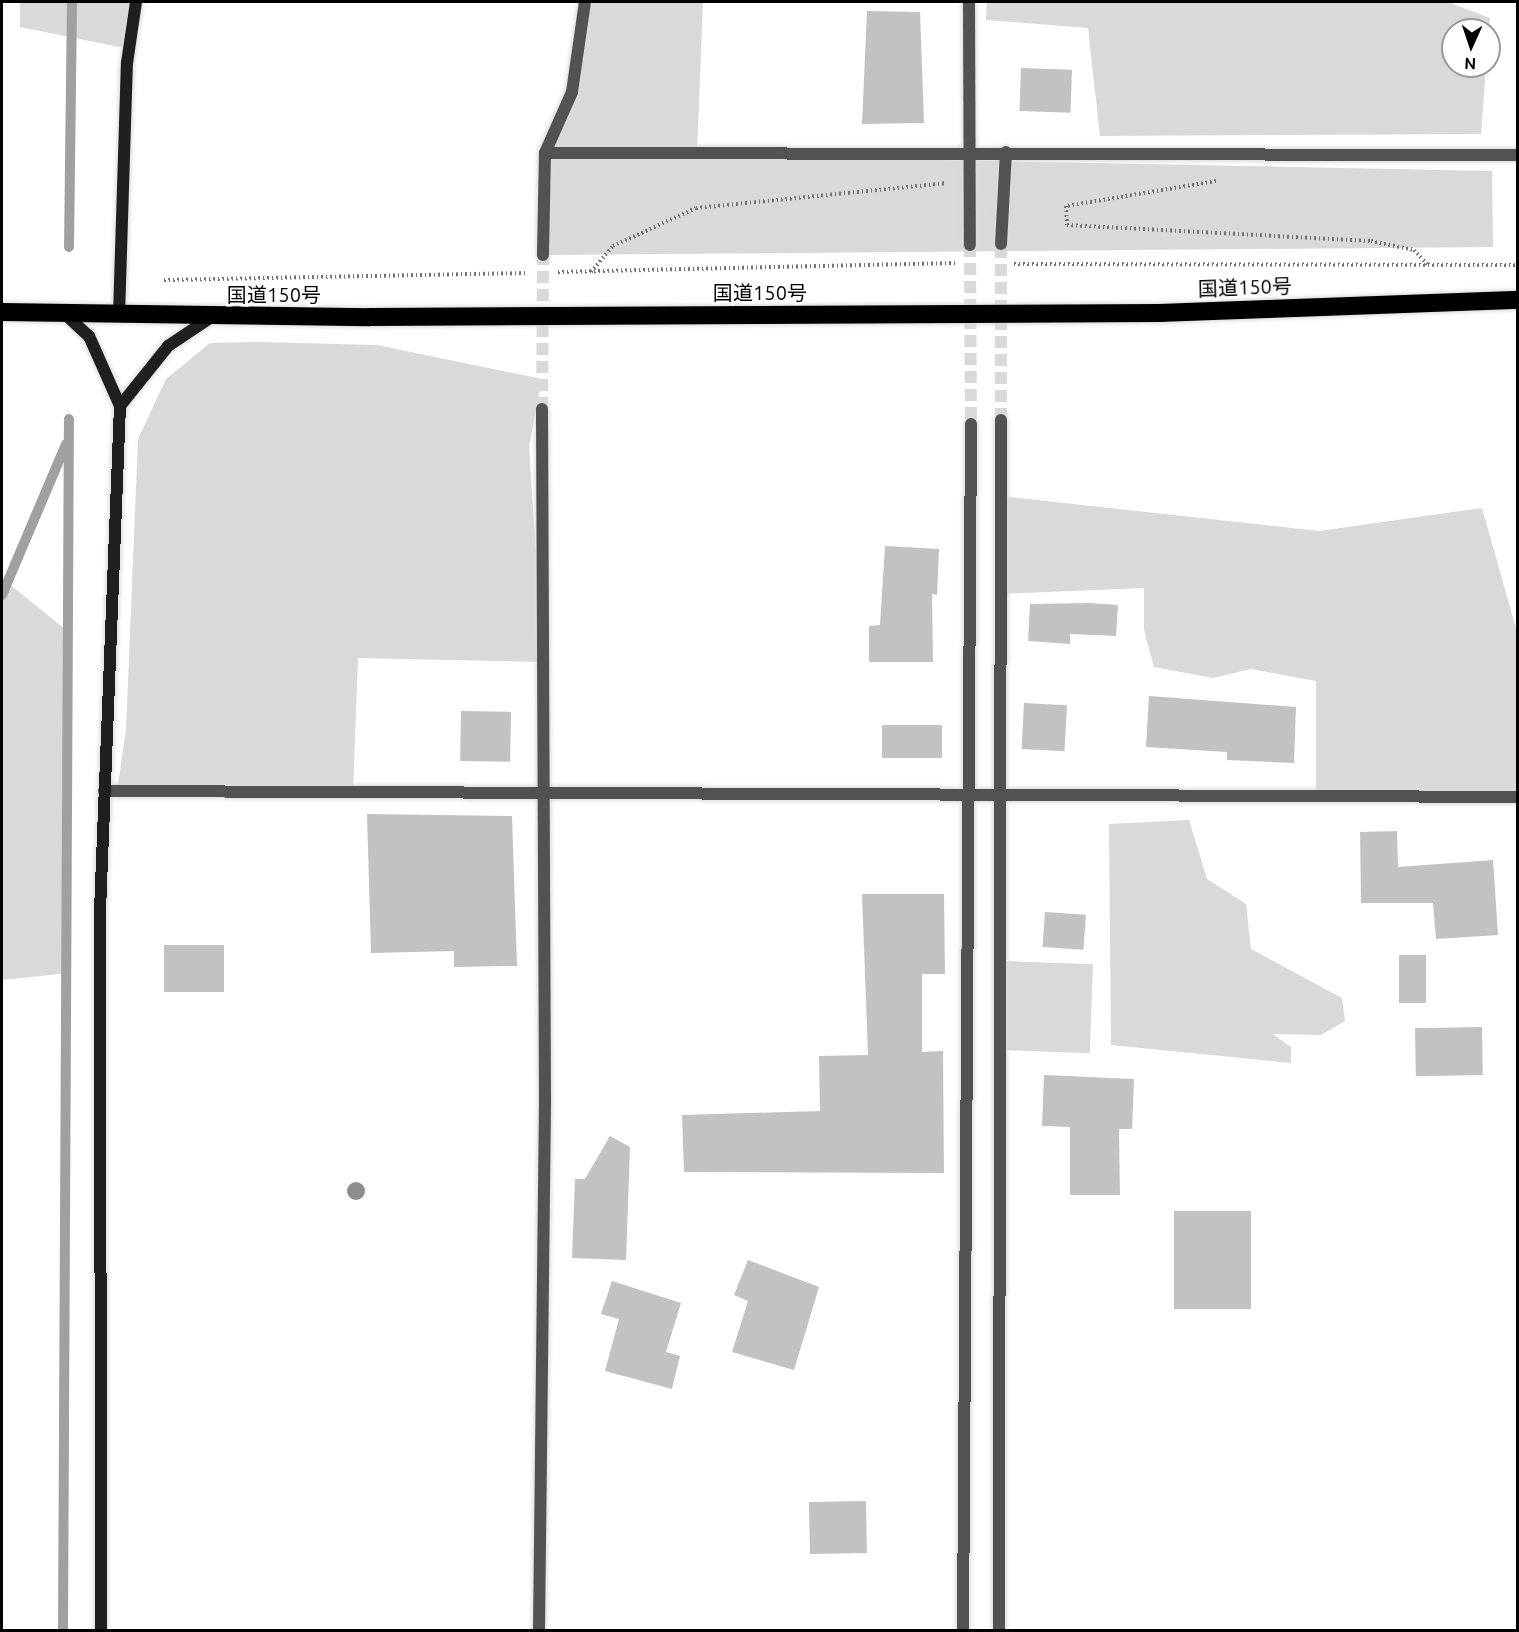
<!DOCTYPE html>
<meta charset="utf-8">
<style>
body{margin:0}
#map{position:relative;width:1519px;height:1632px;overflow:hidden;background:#fff;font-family:Ubuntu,"Noto Sans JP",sans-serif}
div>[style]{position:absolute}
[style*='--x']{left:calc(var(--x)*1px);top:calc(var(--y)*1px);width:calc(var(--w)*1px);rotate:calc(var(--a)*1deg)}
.green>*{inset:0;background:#d9d9d9;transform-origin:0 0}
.stream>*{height:10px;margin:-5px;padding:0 5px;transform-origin:5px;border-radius:5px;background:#a0a0a0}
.building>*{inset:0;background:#c2c2c2;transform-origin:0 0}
.street-tunnel>*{height:12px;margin-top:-6px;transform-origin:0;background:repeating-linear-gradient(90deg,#d9d9d9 0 12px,transparent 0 18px)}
.path>*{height:4px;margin-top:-2px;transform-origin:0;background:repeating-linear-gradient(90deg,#747474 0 1.5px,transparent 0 4.5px)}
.roads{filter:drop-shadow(0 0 2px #dbdbdb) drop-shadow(0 0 2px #dbdbdb)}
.street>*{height:12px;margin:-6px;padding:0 6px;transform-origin:6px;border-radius:6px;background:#525252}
.secondary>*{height:12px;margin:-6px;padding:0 6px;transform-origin:6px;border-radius:6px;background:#1f1f1f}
.highway>*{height:18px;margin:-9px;padding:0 9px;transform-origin:9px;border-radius:9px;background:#000}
.trees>*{width:18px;height:18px;margin:-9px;border-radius:50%;background:#8d8d8d}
span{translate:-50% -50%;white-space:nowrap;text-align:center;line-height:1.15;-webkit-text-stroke:5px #fff;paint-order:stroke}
.street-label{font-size:20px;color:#000}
.frame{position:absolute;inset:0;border:3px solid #000;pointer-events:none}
.north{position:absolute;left:1441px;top:18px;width:60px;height:60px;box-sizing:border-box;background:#fff;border:2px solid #999;border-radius:50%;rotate:183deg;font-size:16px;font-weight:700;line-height:24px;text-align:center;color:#000}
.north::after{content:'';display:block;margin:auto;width:21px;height:27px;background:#000;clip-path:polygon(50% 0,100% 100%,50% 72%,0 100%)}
</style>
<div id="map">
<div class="green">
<div style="clip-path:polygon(20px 2px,143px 2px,129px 49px,20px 27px)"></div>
<div style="clip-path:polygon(588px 2px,703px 2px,697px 153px,591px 153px,1492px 171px,1493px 247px,543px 255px,545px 153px,559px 125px)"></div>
<div style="clip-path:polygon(987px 2px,1448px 2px,1490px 18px,1489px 30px,1453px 30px,1453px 66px,1486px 66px,1481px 134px,1100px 136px,1088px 28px,986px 20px)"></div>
<div style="clip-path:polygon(257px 342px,377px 345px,542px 379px,529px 446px,543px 662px,358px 658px,353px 792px,117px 791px,126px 730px,138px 439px,166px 379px,210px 343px)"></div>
<div style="clip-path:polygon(1000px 496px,1319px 531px,1482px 508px,1517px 632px,1517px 791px,1316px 796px,1316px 681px,1251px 669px,1213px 678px,1154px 667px,1144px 630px,1144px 588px,1001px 594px)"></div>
<div style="clip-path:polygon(8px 583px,71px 634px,69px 973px,2px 980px,2px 593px)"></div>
<div style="clip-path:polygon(1189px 820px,1207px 879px,1246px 904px,1251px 949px,1342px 998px,1345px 1021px,1321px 1035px,1273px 1034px,1291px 1047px,1291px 1063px,1111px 1045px,1109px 824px)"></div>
<div style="left:1001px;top:961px;width:92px;height:89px;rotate:2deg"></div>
</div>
<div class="stream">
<div style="--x:69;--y:247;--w:245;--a:-89.3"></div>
<div style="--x:2;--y:595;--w:164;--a:-67"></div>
<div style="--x:63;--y:1630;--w:1211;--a:-89.72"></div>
</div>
<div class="building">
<div style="clip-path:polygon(867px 11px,920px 12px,924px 123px,862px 124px)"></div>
<div style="left:1021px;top:68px;width:51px;height:43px;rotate:2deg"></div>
<div style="clip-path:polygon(885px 546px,939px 549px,937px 595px,932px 594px,933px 662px,869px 662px,869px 626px,880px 625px)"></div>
<div style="clip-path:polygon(1089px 603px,1118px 605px,1116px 636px,1070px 634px,1070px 644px,1028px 641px,1030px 604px)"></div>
<div style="clip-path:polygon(1149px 696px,1296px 707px,1294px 763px,1227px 760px,1227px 752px,1146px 747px)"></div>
<div style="left:1024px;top:703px;width:43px;height:46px;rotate:3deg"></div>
<div style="left:461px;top:711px;width:50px;height:50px;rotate:1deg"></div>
<div style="left:942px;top:725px;width:33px;height:60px;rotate:90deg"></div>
<div style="clip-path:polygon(367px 814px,512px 816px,517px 966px,454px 967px,454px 951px,371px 953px)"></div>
<div style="clip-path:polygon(1397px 831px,1398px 867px,1493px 860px,1498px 935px,1436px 939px,1433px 903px,1361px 903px,1360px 832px)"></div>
<div style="clip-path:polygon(862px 894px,944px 894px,945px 974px,922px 974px,922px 1052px,943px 1051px,944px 1173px,684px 1172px,682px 1115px,820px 1111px,819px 1056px,868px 1055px)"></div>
<div style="left:1045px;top:912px;width:41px;height:35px;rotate:4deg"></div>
<div style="left:164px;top:945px;width:60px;height:47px"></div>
<div style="left:1399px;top:955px;width:27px;height:48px"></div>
<div style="left:1482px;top:1027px;width:48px;height:67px;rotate:89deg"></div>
<div style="clip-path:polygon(1044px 1075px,1134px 1079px,1132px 1129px,1119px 1129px,1120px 1195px,1070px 1195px,1070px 1127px,1042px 1126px)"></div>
<div style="clip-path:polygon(610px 1136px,630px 1147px,626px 1260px,572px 1258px,575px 1179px,585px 1179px)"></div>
<div style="left:1174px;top:1211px;width:77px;height:98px"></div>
<div style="clip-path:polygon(748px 1260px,819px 1287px,794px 1370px,732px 1352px,748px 1301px,734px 1295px)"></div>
<div style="clip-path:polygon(612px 1281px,681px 1303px,666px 1352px,680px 1356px,672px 1389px,605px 1371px,619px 1319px,601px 1314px)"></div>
<div style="left:866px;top:1501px;width:52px;height:57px;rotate:89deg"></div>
</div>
<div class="street-tunnel">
<div style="--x:970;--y:245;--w:179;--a:89.7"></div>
<div style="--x:542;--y:409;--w:154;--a:-89.6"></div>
<div style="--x:1001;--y:420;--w:176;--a:-90"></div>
</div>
<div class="path">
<div style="--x:1216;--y:181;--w:152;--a:170.5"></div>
<div style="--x:1066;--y:206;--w:19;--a:87"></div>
<div style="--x:1067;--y:225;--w:304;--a:3"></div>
<div style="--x:1371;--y:241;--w:44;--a:11.8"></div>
<div style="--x:1414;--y:250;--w:22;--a:47"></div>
<div style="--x:1014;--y:264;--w:504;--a:0.11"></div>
<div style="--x:558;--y:272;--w:397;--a:-1.3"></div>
<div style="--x:591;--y:272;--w:34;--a:-50"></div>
<div style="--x:613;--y:246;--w:91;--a:-24.6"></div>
<div style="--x:696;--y:208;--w:250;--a:-5.7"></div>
<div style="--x:164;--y:280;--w:362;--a:-1.1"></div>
</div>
<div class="roads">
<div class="street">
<div style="--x:969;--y:2;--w:243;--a:89.8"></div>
<div style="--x:545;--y:153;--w:973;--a:0.12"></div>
<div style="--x:1001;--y:244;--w:92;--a:-86.9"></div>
<div style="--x:543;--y:255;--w:102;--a:-88.9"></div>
<div style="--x:545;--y:153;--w:67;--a:-66.1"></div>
<div style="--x:572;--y:92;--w:91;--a:-81.8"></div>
<div style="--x:104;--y:791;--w:1414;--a:0.24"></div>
<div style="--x:539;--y:1630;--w:529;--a:-89.35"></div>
<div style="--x:545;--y:1101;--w:692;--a:-90.25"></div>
<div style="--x:963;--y:1630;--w:1206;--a:-89.62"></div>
<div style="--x:999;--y:1630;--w:1210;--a:-89.91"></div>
</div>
<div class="secondary">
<div style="--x:65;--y:314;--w:33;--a:43"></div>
<div style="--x:89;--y:336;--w:77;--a:66.1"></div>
<div style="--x:120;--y:406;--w:505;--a:92.27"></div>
<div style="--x:100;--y:911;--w:719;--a:89.92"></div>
<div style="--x:119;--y:315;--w:252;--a:-88.2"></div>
<div style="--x:127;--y:63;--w:62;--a:-81.6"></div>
<div style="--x:120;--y:406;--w:77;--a:-51.3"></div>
<div style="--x:168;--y:346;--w:54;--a:-33.7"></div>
</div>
<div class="highway">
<div style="--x:2;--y:312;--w:368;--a:0.8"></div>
<div style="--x:370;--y:317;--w:791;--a:-0.29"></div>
<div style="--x:1161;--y:313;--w:357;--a:-2.1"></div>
</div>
</div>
<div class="trees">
<div style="left:356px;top:1191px"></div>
</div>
<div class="street-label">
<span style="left:1245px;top:287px;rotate:-2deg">国道150号</span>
<span style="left:760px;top:292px">国道150号</span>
<span style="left:274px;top:294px">国道150号</span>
</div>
<div class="frame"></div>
<div class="north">N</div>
</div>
